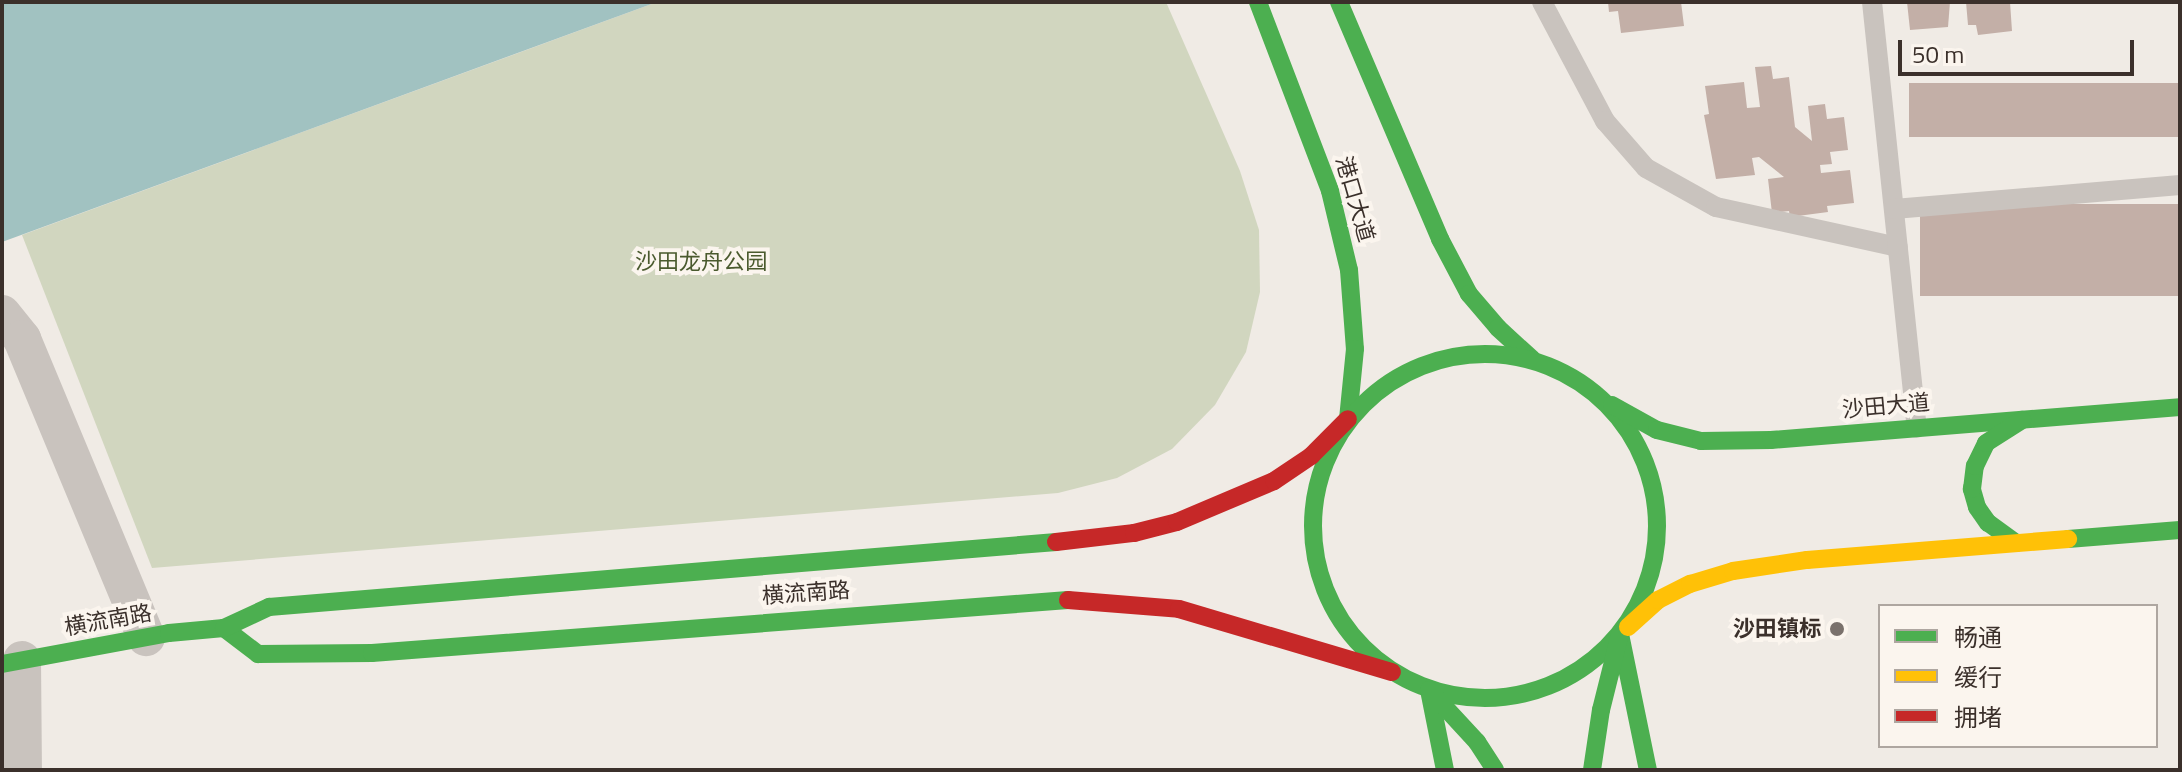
<!DOCTYPE html>
<meta charset="utf-8">
<style>
body{margin:0}
#map{position:relative;width:2182px;height:772px;overflow:hidden;background:#f0ebe5;font-family:"Titillium Web","Noto Sans SC",sans-serif}
div>[style]{position:absolute}
[style*='--x']{left:calc(var(--x)*1px);top:calc(var(--y)*1px);width:calc(var(--w)*1px);rotate:calc(var(--a)*1deg)}
.green>*{inset:0;background:#d1d6bf}
.water>*{inset:0;background:#a1c2c1}
.building>*{inset:0;background:#c3afa7;transform-origin:0 0}
.lane>*{height:20px;margin:-10px;padding:0 10px;transform-origin:10px;border-radius:10px;background:#c9c3be}
.street>*{height:38px;margin:-19px;padding:0 19px;transform-origin:19px;border-radius:19px;background:#c9c3be}
.fast>*{height:18px;margin:-9px;padding:0 9px;transform-origin:9px;border-radius:9px;background:#4caf50}
.fast>.ring{margin:-9px;padding:0;box-sizing:content-box;background:none;border:18px solid #4caf50;border-radius:50%}
.slow>*{height:18px;margin:-9px;padding:0 9px;transform-origin:9px;border-radius:9px;background:#ffc107}
.jam>*{height:18px;margin:-9px;padding:0 9px;transform-origin:9px;border-radius:9px;background:#c62828}
.dots>*{width:22px;height:22px;translate:-50% -50%;box-sizing:border-box;border:4px solid #fbf5ee;border-radius:50%}
span{translate:-50% -50%;white-space:nowrap;text-align:center;line-height:1.15;-webkit-text-stroke:8px #fbf5ee;paint-order:stroke}
.street-label{font-size:22px;color:#3b302b}
.park-label{font-size:22px;color:#4a5a2e}
.poi-label{font-size:22px;color:#3b302b;font-weight:700}
.right{translate:-100% -50%;text-align:right}
.frame{position:absolute;inset:0;border:4px solid #3b302b;pointer-events:none}
.legend{position:absolute;left:1878px;top:604px;width:280px;height:144px;box-sizing:border-box;background:#fbf5ee;border:2px solid #aea6a0;margin:0;padding:10px 14px;list-style:none;font-size:24px;color:#3b302b}
.legend li{display:flex;align-items:center;gap:16px;height:40px}
.legend b{width:40px;border:2px solid #aea6a0}
.scale{position:absolute;left:1898px;top:40px;width:236px;height:36px;box-sizing:border-box;border:4px solid #3b302b;border-top:0;padding-left:10px;font-size:24px;line-height:28px;white-space:nowrap;color:#3b302b;-webkit-text-stroke:6px #fbf5ee;paint-order:stroke}
</style>
<div id="map">
<div class="green">
<div style="clip-path:polygon(657px 2px,1166px 2px,1240px 171px,1259px 230px,1260px 292px,1246px 352px,1215px 405px,1172px 449px,1117px 478px,1058px 493px,152px 568px,22px 235px)"></div>
</div>
<div class="water">
<div style="clip-path:polygon(2px 2px,657px 2px,2px 242px)"></div>
</div>
<div class="building">
<div style="clip-path:polygon(1608px 2px,1681px 2px,1684px 26px,1621px 33px,1618px 11px,1609px 12px)"></div>
<div style="clip-path:polygon(1907px 2px,1950px 2px,1948px 27px,1910px 30px)"></div>
<div style="clip-path:polygon(1966px 2px,2010px 2px,2012px 31px,1978px 35px,1976px 25px,1968px 25px)"></div>
<div style="clip-path:polygon(1771px 66px,1773px 79px,1789px 77px,1795px 127px,1812px 141px,1808px 106px,1825px 104px,1827px 119px,1844px 117px,1848px 150px,1830px 152px,1832px 164px,1820px 165px,1821px 173px,1850px 170px,1854px 203px,1827px 206px,1828px 212px,1790px 217px,1789px 211px,1772px 213px,1768px 179px,1784px 177px,1759px 157px,1752px 158px,1755px 175px,1716px 179px,1704px 115px,1709px 114px,1705px 86px,1744px 82px,1747px 108px,1760px 107px,1755px 67px)"></div>
<div style="left:2180px;top:83px;width:54px;height:271px;rotate:90deg"></div>
<div style="left:2180px;top:204px;width:92px;height:260px;rotate:90deg"></div>
</div>
<div class="lane">
<div style="--x:1542;--y:2;--w:135;--a:62.1"></div>
<div style="--x:1605;--y:121;--w:62;--a:48.9"></div>
<div style="--x:1646;--y:168;--w:80;--a:29.1"></div>
<div style="--x:1716;--y:207;--w:186;--a:12.4"></div>
<div style="--x:1872;--y:2;--w:428;--a:84"></div>
<div style="--x:1894;--y:209;--w:287;--a:-4.8"></div>
</div>
<div class="street">
<div style="--x:2;--y:314;--w:32;--a:51"></div>
<div style="--x:22;--y:339;--w:323;--a:67.4"></div>
<div style="--x:22;--y:660;--w:110;--a:89.5"></div>
</div>
<div class="fast">
<div style="--x:1258;--y:2;--w:202;--a:69.1"></div>
<div style="--x:1330;--y:191;--w:81;--a:76.5"></div>
<div style="--x:1349;--y:270;--w:79;--a:85.7"></div>
<div style="--x:1355;--y:349;--w:70;--a:95.7"></div>
<div style="--x:1339;--y:2;--w:258;--a:66.9"></div>
<div style="--x:1440;--y:239;--w:62;--a:62.2"></div>
<div style="--x:1469;--y:294;--w:45;--a:49.5"></div>
<div style="--x:1498;--y:328;--w:46;--a:42.4"></div>
<div class="ring" style="left:1313px;top:354px;width:326px;height:326px"></div>
<div style="--x:1612;--y:405;--w:51;--a:29.1"></div>
<div style="--x:1657;--y:430;--w:45;--a:14"></div>
<div style="--x:1701;--y:441;--w:70;--a:-0.8"></div>
<div style="--x:1771;--y:440;--w:410;--a:-4.6"></div>
<div style="--x:2068;--y:539;--w:112;--a:-4.6"></div>
<div style="--x:2016;--y:543;--w:34;--a:-144"></div>
<div style="--x:1988;--y:523;--w:19;--a:-125"></div>
<div style="--x:1977;--y:507;--w:19;--a:-106"></div>
<div style="--x:1972;--y:489;--w:23;--a:-83"></div>
<div style="--x:1975;--y:466;--w:25;--a:-64"></div>
<div style="--x:1986;--y:443;--w:43;--a:-32.6"></div>
<div style="--x:224;--y:628;--w:43;--a:37.4"></div>
<div style="--x:258;--y:654;--w:114;--a:-0.5"></div>
<div style="--x:372;--y:653;--w:698;--a:-4.35"></div>
<div style="--x:1620;--y:634;--w:139;--a:78.4"></div>
<div style="--x:2;--y:664;--w:170;--a:-10.5"></div>
<div style="--x:169;--y:633;--w:55;--a:-5.2"></div>
<div style="--x:224;--y:628;--w:50;--a:-25"></div>
<div style="--x:269;--y:607;--w:790;--a:-4.72"></div>
<div style="--x:1429;--y:690;--w:82;--a:78.7"></div>
<div style="--x:1429;--y:690;--w:71;--a:47.3"></div>
<div style="--x:1477;--y:742;--w:33;--a:57"></div>
<div style="--x:1592;--y:770;--w:61;--a:-81.5"></div>
<div style="--x:1601;--y:710;--w:78;--a:-76"></div>
</div>
<div class="slow">
<div style="--x:1628;--y:627;--w:40;--a:-42"></div>
<div style="--x:1658;--y:600;--w:36;--a:-27"></div>
<div style="--x:1690;--y:584;--w:45;--a:-16.8"></div>
<div style="--x:1733;--y:571;--w:75;--a:-8.5"></div>
<div style="--x:1807;--y:560;--w:262;--a:-4.6"></div>
</div>
<div class="jam">
<div style="--x:1056;--y:542;--w:79;--a:-6.6"></div>
<div style="--x:1134;--y:533;--w:44;--a:-14.3"></div>
<div style="--x:1177;--y:522;--w:105;--a:-22.9"></div>
<div style="--x:1274;--y:481;--w:45;--a:-34"></div>
<div style="--x:1311;--y:456;--w:52;--a:-45"></div>
<div style="--x:1068;--y:600;--w:111;--a:4.6"></div>
<div style="--x:1179;--y:609;--w:222;--a:16.5"></div>
</div>
<div class="dots">
<div style="left:1837px;top:629px;background:#7a716c"></div>
</div>
<div class="street-label">
<span style="left:1355px;top:199px;rotate:74deg">港口大道</span>
<span style="left:1886px;top:406px;rotate:-5deg">沙田大道</span>
<span style="left:806px;top:593px;rotate:-4deg">横流南路</span>
<span style="left:108px;top:620px;rotate:-10deg">横流南路</span>
</div>
<div class="park-label">
<span style="left:701px;top:262px">沙田龙舟公园</span>
</div>
<div class="poi-label">
<span class="right" style="left:1821px;top:629px">沙田镇标</span>
</div>
<div class="frame"></div>
<ul class="legend">
<li><b style="height:10px;background:#4caf50"></b>畅通</li>
<li><b style="height:10px;background:#ffc107"></b>缓行</li>
<li><b style="height:10px;background:#c62828"></b>拥堵</li>
</ul>
<div class="scale">50 m</div>
</div>
